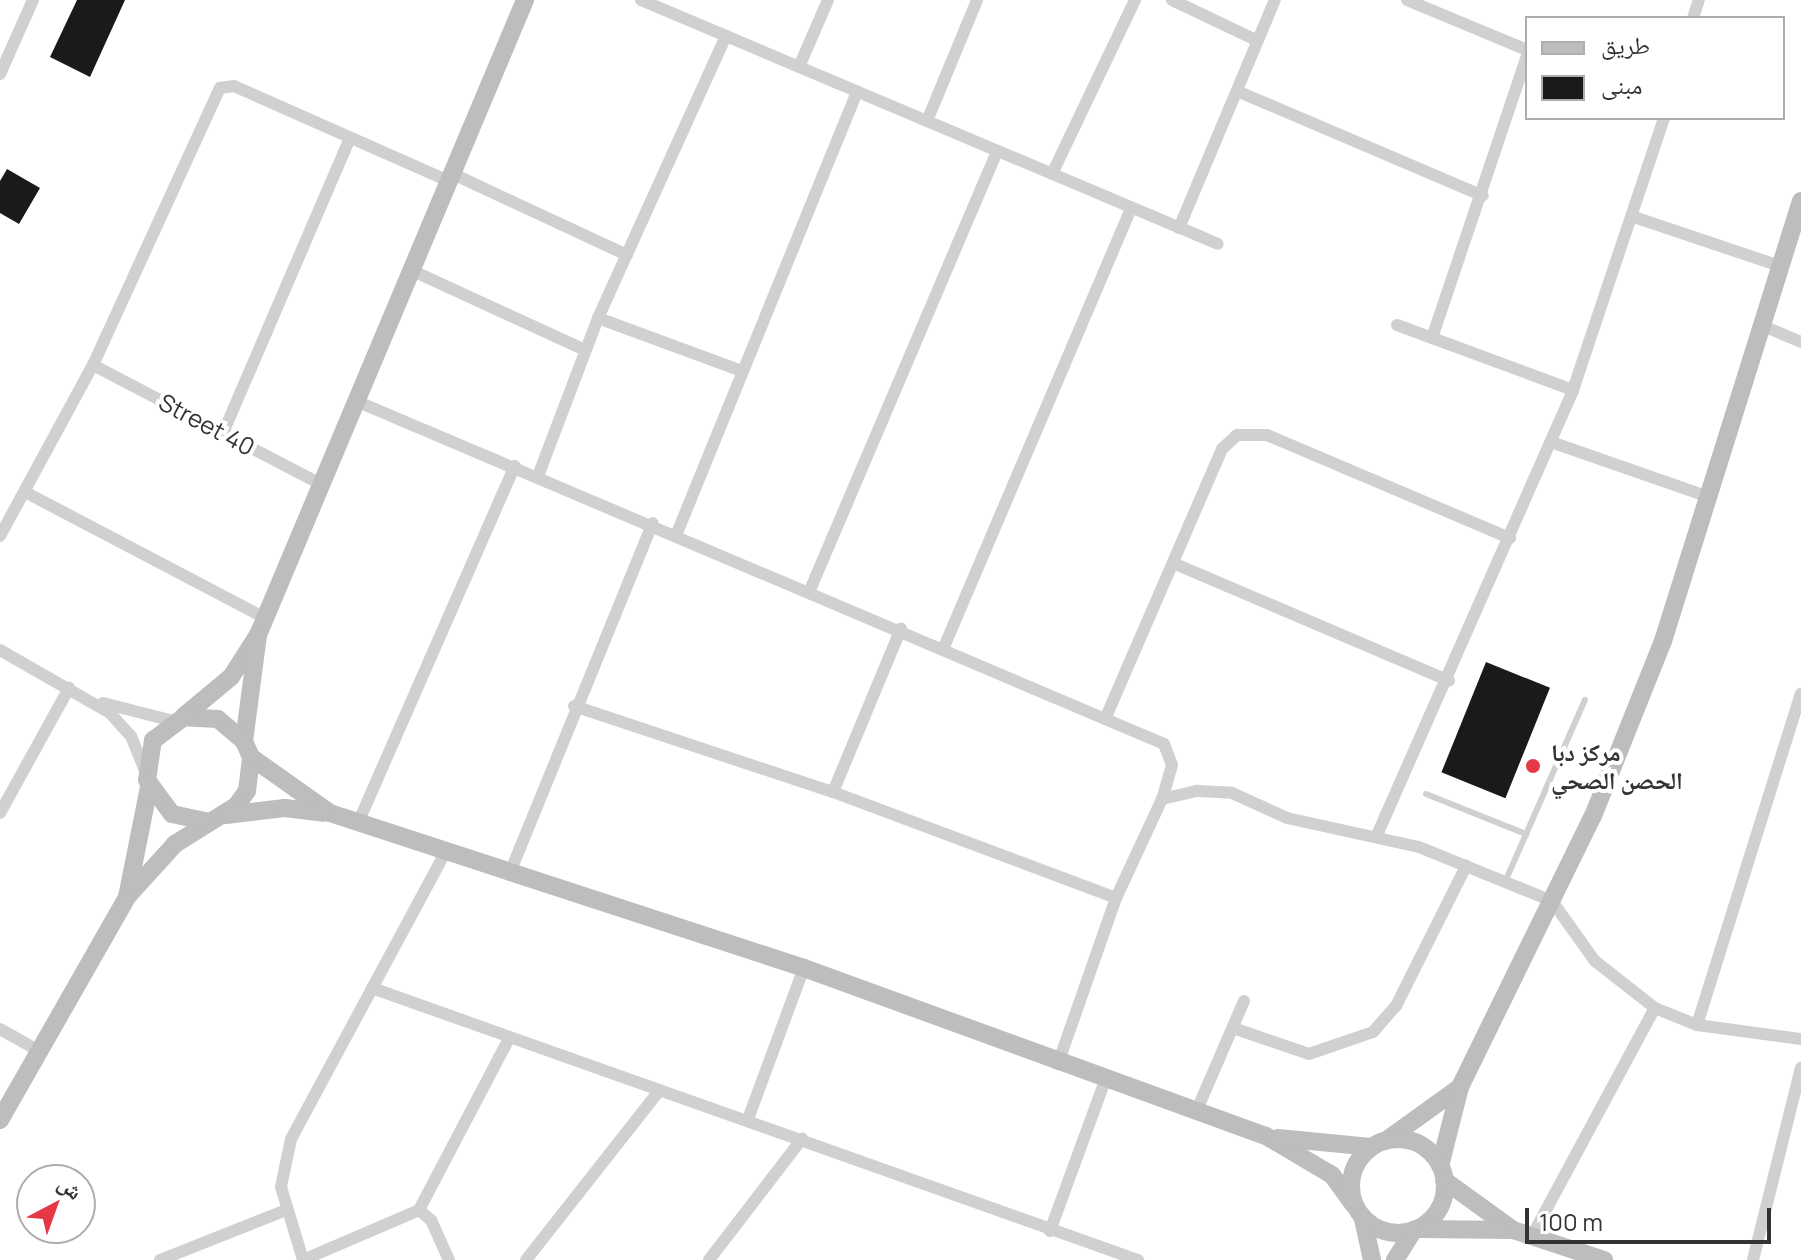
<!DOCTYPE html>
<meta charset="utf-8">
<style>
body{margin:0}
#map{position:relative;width:1801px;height:1260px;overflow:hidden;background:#fff;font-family:Manrope,"Noto Naskh Arabic",sans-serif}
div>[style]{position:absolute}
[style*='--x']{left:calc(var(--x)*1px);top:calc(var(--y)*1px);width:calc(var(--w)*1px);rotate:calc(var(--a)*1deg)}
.building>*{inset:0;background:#1a1a1a;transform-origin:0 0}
.lane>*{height:6px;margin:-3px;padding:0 3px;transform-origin:3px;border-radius:3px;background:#d0d0d0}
.street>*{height:12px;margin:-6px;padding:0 6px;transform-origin:6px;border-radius:6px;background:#d0d0d0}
.secondary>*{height:18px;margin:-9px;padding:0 9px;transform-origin:9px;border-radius:9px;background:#bdbdbd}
.secondary>.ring{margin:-9px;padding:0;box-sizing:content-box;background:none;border:18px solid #bdbdbd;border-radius:50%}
.dots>*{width:22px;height:22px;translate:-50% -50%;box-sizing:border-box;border:4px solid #fff;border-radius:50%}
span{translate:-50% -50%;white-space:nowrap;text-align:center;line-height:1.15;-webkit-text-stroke:8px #fff;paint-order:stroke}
.street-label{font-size:24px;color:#333}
.poi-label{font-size:24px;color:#333;font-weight:700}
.left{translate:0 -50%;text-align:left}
.legend{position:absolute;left:1525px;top:16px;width:260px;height:104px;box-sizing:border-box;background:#fff;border:2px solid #adadad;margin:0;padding:10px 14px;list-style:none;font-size:24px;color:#333}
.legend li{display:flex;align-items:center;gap:16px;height:40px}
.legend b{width:40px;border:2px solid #adadad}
.north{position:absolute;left:16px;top:1164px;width:80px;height:80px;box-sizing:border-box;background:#fff;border:2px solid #adadad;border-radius:50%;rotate:41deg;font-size:22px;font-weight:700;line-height:32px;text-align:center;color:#333}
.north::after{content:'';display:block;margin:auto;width:28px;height:36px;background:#e63946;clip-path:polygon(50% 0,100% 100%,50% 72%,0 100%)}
.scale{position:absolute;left:1525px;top:1208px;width:246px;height:36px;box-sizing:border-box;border:4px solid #333;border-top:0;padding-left:10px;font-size:24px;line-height:28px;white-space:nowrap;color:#333;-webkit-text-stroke:6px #fff;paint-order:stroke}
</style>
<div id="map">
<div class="building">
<div style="clip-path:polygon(77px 0,125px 0,90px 77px,50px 57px)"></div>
<div style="clip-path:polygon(7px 169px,40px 188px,19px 224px,0 213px,0 181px)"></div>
<div style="left:1486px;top:662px;width:69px;height:119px;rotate:22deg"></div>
</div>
<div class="lane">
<div style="--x:1426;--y:794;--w:108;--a:21.8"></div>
<div style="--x:1505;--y:882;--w:199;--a:-66.3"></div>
</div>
<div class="street">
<div style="--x:641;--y:0;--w:626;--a:22.92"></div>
<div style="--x:1172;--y:0;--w:95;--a:25.5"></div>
<div style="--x:1407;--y:0;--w:130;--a:22.6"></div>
<div style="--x:1693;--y:18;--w:19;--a:-72"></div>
<div style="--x:799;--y:67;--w:73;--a:-66.6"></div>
<div style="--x:0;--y:74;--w:81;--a:-66"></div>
<div style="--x:1237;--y:91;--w:267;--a:23.1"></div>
<div style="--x:927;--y:121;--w:131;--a:-67.5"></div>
<div style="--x:451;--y:173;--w:194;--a:25"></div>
<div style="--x:1052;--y:174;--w:193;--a:-64.5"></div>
<div style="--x:1634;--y:217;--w:154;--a:18.6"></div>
<div style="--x:1179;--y:228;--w:247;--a:-67.2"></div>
<div style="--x:411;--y:270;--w:192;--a:24.7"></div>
<div style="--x:598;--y:318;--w:150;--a:20.2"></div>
<div style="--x:1397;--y:325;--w:188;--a:20.3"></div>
<div style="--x:1761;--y:325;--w:43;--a:23"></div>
<div style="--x:1432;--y:338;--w:298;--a:-71.4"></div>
<div style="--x:93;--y:365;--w:257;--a:27.6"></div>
<div style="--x:356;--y:401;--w:878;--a:23"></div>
<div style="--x:1164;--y:744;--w:22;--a:69"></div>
<div style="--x:1172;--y:765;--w:35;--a:106"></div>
<div style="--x:1162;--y:799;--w:109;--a:114.9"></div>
<div style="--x:1116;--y:898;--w:176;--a:109.3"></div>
<div style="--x:223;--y:433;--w:321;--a:-66.7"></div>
<div style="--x:1551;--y:442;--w:167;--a:19.2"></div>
<div style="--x:538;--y:476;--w:169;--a:-69.2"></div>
<div style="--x:598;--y:318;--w:310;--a:-65.6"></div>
<div style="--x:25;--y:492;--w:271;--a:27.7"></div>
<div style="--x:677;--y:533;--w:477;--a:-67.8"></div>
<div style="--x:0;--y:536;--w:195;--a:-61.5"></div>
<div style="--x:93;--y:365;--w:305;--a:-65.4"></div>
<div style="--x:220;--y:88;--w:14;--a:-8"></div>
<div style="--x:234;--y:86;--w:234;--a:23.9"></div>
<div style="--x:1173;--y:563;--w:300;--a:23.1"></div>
<div style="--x:810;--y:590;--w:477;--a:-66.9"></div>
<div style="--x:944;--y:647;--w:477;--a:-66.9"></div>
<div style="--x:0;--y:650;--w:127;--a:29.8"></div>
<div style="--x:110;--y:713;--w:31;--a:48"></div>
<div style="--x:131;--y:736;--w:38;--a:68"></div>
<div style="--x:103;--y:703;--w:72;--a:14.4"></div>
<div style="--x:574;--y:706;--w:273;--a:18.4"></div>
<div style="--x:833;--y:792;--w:302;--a:20.5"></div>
<div style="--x:1106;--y:717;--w:292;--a:-66.6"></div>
<div style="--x:1222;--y:449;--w:21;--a:-43"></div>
<div style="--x:1237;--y:435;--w:30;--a:0"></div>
<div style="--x:1267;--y:435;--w:264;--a:23"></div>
<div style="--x:833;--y:792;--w:177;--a:-67.4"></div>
<div style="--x:1162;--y:799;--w:37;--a:-13"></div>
<div style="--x:1198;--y:791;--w:34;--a:3"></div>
<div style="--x:1232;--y:793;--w:60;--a:24.4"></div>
<div style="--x:1287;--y:818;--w:135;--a:12.4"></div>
<div style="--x:1419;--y:847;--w:144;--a:22.1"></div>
<div style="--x:1552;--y:901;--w:74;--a:54.4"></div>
<div style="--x:1595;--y:961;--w:76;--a:38.1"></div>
<div style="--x:1655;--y:1008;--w:45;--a:22"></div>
<div style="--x:1697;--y:1025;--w:105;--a:7.7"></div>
<div style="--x:0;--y:813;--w:143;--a:-61.1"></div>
<div style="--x:358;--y:823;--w:390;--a:-66.3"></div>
<div style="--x:1377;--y:835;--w:486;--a:-66.2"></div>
<div style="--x:1573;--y:390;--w:287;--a:-71.5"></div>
<div style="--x:445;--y:853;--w:325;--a:118.3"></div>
<div style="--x:291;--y:1139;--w:49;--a:101.8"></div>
<div style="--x:281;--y:1187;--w:76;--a:73.2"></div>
<div style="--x:303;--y:1260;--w:126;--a:-23.3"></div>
<div style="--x:419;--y:1210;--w:195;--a:-62.3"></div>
<div style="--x:509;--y:875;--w:380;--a:-67.8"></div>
<div style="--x:372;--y:988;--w:813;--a:19.55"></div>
<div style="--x:1697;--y:1025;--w:347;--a:-72.6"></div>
<div style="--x:1233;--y:1028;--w:80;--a:18.9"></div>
<div style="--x:1309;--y:1054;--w:68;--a:-19"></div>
<div style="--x:1373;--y:1032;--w:35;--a:-49"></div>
<div style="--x:1396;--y:1006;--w:157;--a:-63.4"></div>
<div style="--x:0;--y:1029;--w:45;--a:29.4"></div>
<div style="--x:1196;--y:1112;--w:121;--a:-66.6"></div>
<div style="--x:748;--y:1119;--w:161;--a:-69.7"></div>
<div style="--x:419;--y:1210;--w:16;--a:40"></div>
<div style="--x:431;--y:1220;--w:44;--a:65.8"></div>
<div style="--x:1050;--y:1231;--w:160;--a:-69.9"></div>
<div style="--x:1532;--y:1236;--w:259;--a:-61.7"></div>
<div style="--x:160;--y:1260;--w:133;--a:-21.6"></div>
<div style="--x:526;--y:1260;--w:216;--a:-51.8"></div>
<div style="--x:709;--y:1260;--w:153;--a:-52.5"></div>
<div style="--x:1753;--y:1260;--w:198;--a:-76"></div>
</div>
<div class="secondary">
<div style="--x:258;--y:635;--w:689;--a:-67.19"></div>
<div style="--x:184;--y:716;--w:61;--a:-39.7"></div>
<div style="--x:231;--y:677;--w:50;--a:-57.3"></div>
<div style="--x:258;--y:635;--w:107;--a:97.5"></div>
<div style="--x:251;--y:757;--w:97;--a:35.3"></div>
<div style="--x:330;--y:813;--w:499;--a:18.1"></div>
<div style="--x:804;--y:968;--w:492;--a:20"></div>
<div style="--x:1266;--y:1136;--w:77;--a:30.6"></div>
<div style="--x:1332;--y:1175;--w:37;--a:54"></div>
<div style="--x:149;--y:787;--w:112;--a:101.3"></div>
<div style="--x:127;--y:897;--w:72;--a:-47.8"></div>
<div style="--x:175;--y:844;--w:72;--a:-31.9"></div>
<div style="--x:236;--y:806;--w:19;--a:-54"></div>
<div style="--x:247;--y:791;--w:34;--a:-83"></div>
<div style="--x:251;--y:757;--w:17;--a:-114"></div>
<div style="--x:244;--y:741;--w:34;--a:-140"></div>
<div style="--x:218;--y:719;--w:34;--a:-177"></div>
<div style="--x:184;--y:717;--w:39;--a:143"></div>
<div style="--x:153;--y:740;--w:40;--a:98.5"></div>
<div style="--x:147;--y:780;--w:42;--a:53.7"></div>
<div style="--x:172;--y:814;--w:35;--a:12"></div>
<div style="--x:226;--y:815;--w:59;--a:-6.8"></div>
<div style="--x:285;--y:808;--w:39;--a:7"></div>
<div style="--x:1460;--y:1087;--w:302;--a:-63.9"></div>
<div style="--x:1593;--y:816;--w:188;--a:-68.2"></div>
<div style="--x:1663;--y:641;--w:461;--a:-72.6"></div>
<div style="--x:0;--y:1120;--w:257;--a:-60.3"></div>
<div style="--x:1278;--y:1138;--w:93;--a:5.5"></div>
<div style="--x:1388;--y:1139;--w:89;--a:-35.8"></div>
<div style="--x:1460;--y:1087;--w:81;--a:104.2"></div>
<div class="ring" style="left:1351px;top:1139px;width:76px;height:76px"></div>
<div style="--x:1444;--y:1180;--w:85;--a:35.9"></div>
<div style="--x:1363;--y:1219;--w:42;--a:77.6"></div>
<div style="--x:1421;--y:1229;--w:92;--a:0.6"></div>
<div style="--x:1513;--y:1230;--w:96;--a:18.2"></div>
<div style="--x:1395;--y:1260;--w:36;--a:-58"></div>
</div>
<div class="dots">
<div style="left:1533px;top:766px;background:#e63946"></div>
</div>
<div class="street-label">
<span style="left:207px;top:424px;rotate:28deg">Street 40</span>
</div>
<div class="poi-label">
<span class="left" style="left:1551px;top:766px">مركز دبا<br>الحصن الصحي</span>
</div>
<ul class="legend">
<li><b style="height:10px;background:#bdbdbd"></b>طريق</li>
<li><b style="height:22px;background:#1a1a1a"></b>مبنى</li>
</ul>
<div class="north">ش</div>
<div class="scale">100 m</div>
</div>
